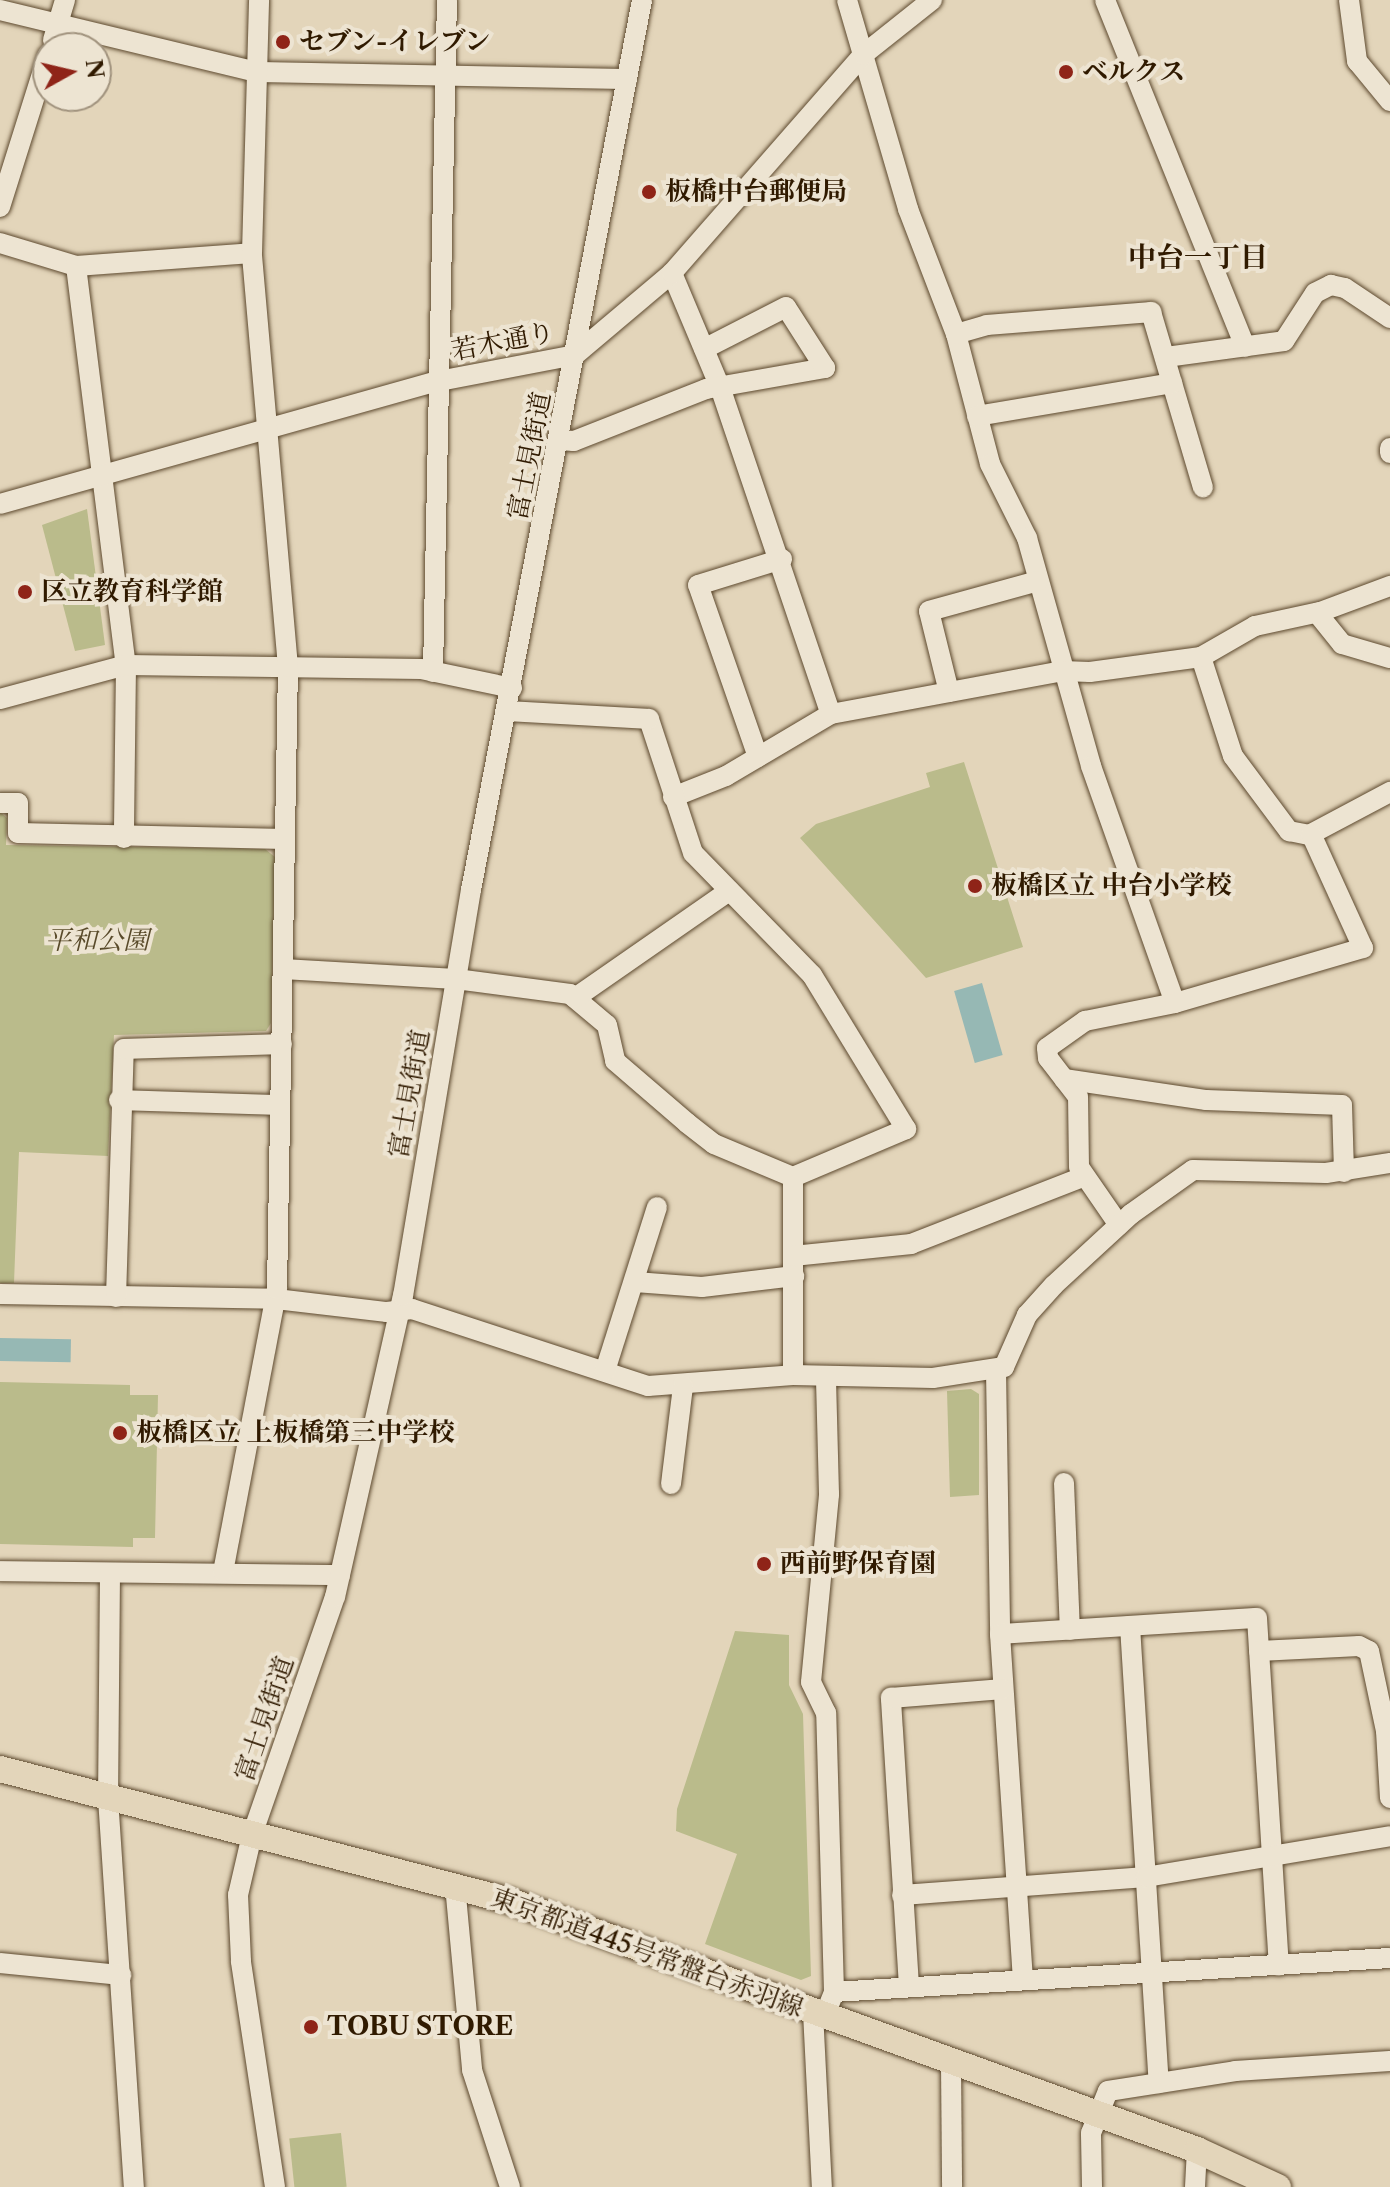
<!DOCTYPE html>
<meta charset="utf-8">
<style>
body{margin:0}
#map{position:relative;width:1390px;height:2187px;overflow:hidden;background:#e3d5ba;font-family:"Libre Caslon Text","Noto Serif JP",serif}
div>[style]{position:absolute}
[style*='--x']{left:calc(var(--x)*1px);top:calc(var(--y)*1px);width:calc(var(--w)*1px);rotate:calc(var(--a)*1deg)}
.green>*{inset:0;background:#babb8b;transform-origin:0 0}
.water>*{inset:0;background:#96b8b4;transform-origin:0 0}
.roads{filter:drop-shadow(0 0 2px #5d492e) drop-shadow(0 0 2px #5d492e)}
.minor>*{height:20px;margin:-10px;padding:0 10px;transform-origin:10px;border-radius:10px;background:#ede4d2}
.major>*{height:26px;margin:-13px;padding:0 13px;transform-origin:13px;border-radius:13px;background:#e3d5ba}
.dots>*{width:22px;height:22px;translate:-50% -50%;box-sizing:border-box;border:4px solid #ede4d2;border-radius:50%}
span{translate:-50% -50%;white-space:nowrap;text-align:center;line-height:1.15;-webkit-text-stroke:8px #ede4d2;paint-order:stroke}
.poi-label{font-size:26px;color:#301a00;font-weight:700}
.left{translate:0 -50%;text-align:left}
.street-label{font-size:26px;color:#301a00}
.park-label{font-size:26px;color:#594a2a;font-style:italic}
.neighbourhood-label{font-size:28px;color:#301a00;font-weight:700}
.north{position:absolute;left:32px;top:32px;width:80px;height:80px;box-sizing:border-box;background:#ede4d2;border:2px solid #a1937e;border-radius:50%;rotate:82deg;font-size:22px;font-weight:700;line-height:32px;text-align:center;color:#301a00}
.north::after{content:'';display:block;margin:auto;width:28px;height:36px;background:#8f2418;clip-path:polygon(50% 0,100% 100%,50% 72%,0 100%)}
</style>
<div id="map">
<div class="green">
<div style="clip-path:polygon(87px 509px,105px 645px,75px 651px,42px 525px)"></div>
<div style="clip-path:polygon(964px 762px,1023px 947px,926px 978px,800px 838px,816px 824px,930px 787px,926px 773px)"></div>
<div style="clip-path:polygon(0 812px,7px 818px,6px 845px,265px 849px,275px 857px,271px 1023px,266px 1031px,114px 1035px,108px 1156px,19px 1152px,14px 1283px,0 1283px)"></div>
<div style="clip-path:polygon(0 1382px,130px 1385px,130px 1395px,158px 1395px,155px 1538px,133px 1538px,133px 1547px,0 1544px)"></div>
<div style="clip-path:polygon(971px 1389px,979px 1394px,979px 1495px,950px 1497px,947px 1391px)"></div>
<div style="clip-path:polygon(735px 1631px,789px 1635px,789px 1685px,803px 1714px,811px 1976px,801px 1980px,705px 1944px,737px 1854px,676px 1831px,677px 1809px)"></div>
<div style="left:341px;top:2133px;width:54px;height:52px;rotate:84deg"></div>
</div>
<div class="water">
<div style="left:982px;top:983px;width:75px;height:29px;rotate:74deg"></div>
<div style="left:0;top:1338px;width:71px;height:23px;rotate:1deg"></div>
</div>
<div class="roads">
<div class="minor">
<div style="--x:847;--y:0;--w:218;--a:73.7"></div>
<div style="--x:908;--y:209;--w:134;--a:69"></div>
<div style="--x:956;--y:334;--w:134;--a:75.3"></div>
<div style="--x:990;--y:464;--w:83;--a:63.4"></div>
<div style="--x:1027;--y:538;--w:237;--a:74.3"></div>
<div style="--x:1091;--y:766;--w:251;--a:70.5"></div>
<div style="--x:1105;--y:0;--w:374;--a:68"></div>
<div style="--x:1349;--y:0;--w:62;--a:82.5"></div>
<div style="--x:1357;--y:61;--w:52;--a:50.5"></div>
<div style="--x:0;--y:10;--w:263;--a:13.6"></div>
<div style="--x:256;--y:72;--w:371;--a:1.1"></div>
<div style="--x:53;--y:40;--w:42;--a:-73.3"></div>
<div style="--x:0;--y:207;--w:159;--a:-72.5"></div>
<div style="--x:0;--y:243;--w:79;--a:16.8"></div>
<div style="--x:76;--y:266;--w:176;--a:-4.2"></div>
<div style="--x:76;--y:266;--w:402;--a:82.9"></div>
<div style="--x:126;--y:665;--w:173;--a:90.7"></div>
<div style="--x:672;--y:273;--w:124;--a:67.2"></div>
<div style="--x:720;--y:387;--w:345;--a:71.3"></div>
<div style="--x:956;--y:334;--w:32;--a:-16"></div>
<div style="--x:987;--y:325;--w:165;--a:-4.5"></div>
<div style="--x:1151;--y:312;--w:183;--a:73.5"></div>
<div style="--x:1166;--y:357;--w:119;--a:-7.7"></div>
<div style="--x:1284;--y:341;--w:57;--a:-57.1"></div>
<div style="--x:1315;--y:293;--w:18;--a:-27"></div>
<div style="--x:1331;--y:285;--w:14;--a:12"></div>
<div style="--x:1345;--y:288;--w:54;--a:33.7"></div>
<div style="--x:977;--y:416;--w:198;--a:-9.6"></div>
<div style="--x:559;--y:440;--w:15;--a:4"></div>
<div style="--x:574;--y:441;--w:142;--a:-21.5"></div>
<div style="--x:706;--y:389;--w:121;--a:-10"></div>
<div style="--x:825;--y:368;--w:72;--a:-122.6"></div>
<div style="--x:786;--y:307;--w:92;--a:152.9"></div>
<div style="--x:1390;--y:448;--w:5;--a:90"></div>
<div style="--x:0;--y:504;--w:456;--a:-15.7"></div>
<div style="--x:439;--y:381;--w:138;--a:-10.8"></div>
<div style="--x:575;--y:355;--w:127;--a:-40.2"></div>
<div style="--x:672;--y:273;--w:291;--a:-48.8"></div>
<div style="--x:864;--y:54;--w:87;--a:-38.5"></div>
<div style="--x:1317;--y:613;--w:40;--a:51"></div>
<div style="--x:1342;--y:644;--w:50;--a:16.3"></div>
<div style="--x:1201;--y:657;--w:104;--a:72.1"></div>
<div style="--x:1233;--y:756;--w:94;--a:53.3"></div>
<div style="--x:1289;--y:831;--w:20;--a:11"></div>
<div style="--x:1309;--y:835;--w:92;--a:-28"></div>
<div style="--x:433;--y:672;--w:672;--a:-88.81"></div>
<div style="--x:949;--y:692;--w:83;--a:-103.9"></div>
<div style="--x:929;--y:611;--w:113;--a:-15.4"></div>
<div style="--x:0;--y:699;--w:131;--a:-15.1"></div>
<div style="--x:126;--y:665;--w:295;--a:0.8"></div>
<div style="--x:421;--y:669;--w:93;--a:11.8"></div>
<div style="--x:758;--y:757;--w:182;--a:-109.2"></div>
<div style="--x:698;--y:585;--w:88;--a:-17.2"></div>
<div style="--x:673;--y:797;--w:57;--a:-21.6"></div>
<div style="--x:726;--y:776;--w:122;--a:-30.6"></div>
<div style="--x:831;--y:714;--w:235;--a:-10.5"></div>
<div style="--x:1062;--y:671;--w:28;--a:2"></div>
<div style="--x:1090;--y:672;--w:112;--a:-7.7"></div>
<div style="--x:1201;--y:657;--w:62;--a:-29.9"></div>
<div style="--x:1255;--y:626;--w:66;--a:-12.2"></div>
<div style="--x:1320;--y:612;--w:75;--a:-20.4"></div>
<div style="--x:0;--y:803;--w:18;--a:0"></div>
<div style="--x:18;--y:803;--w:30;--a:90"></div>
<div style="--x:18;--y:833;--w:267;--a:1.3"></div>
<div style="--x:283;--y:969;--w:173;--a:3.3"></div>
<div style="--x:456;--y:979;--w:115;--a:7.5"></div>
<div style="--x:570;--y:994;--w:48;--a:40"></div>
<div style="--x:607;--y:1025;--w:37;--a:77"></div>
<div style="--x:615;--y:1061;--w:95;--a:40.7"></div>
<div style="--x:687;--y:1123;--w:34;--a:38"></div>
<div style="--x:714;--y:1144;--w:86;--a:22.7"></div>
<div style="--x:793;--y:1177;--w:123;--a:-23"></div>
<div style="--x:906;--y:1129;--w:180;--a:-121.4"></div>
<div style="--x:812;--y:975;--w:170;--a:-134.3"></div>
<div style="--x:693;--y:853;--w:141;--a:-108.2"></div>
<div style="--x:649;--y:719;--w:141;--a:-176.8"></div>
<div style="--x:575;--y:998;--w:188;--a:-34.8"></div>
<div style="--x:1064;--y:1079;--w:144;--a:8.4"></div>
<div style="--x:1206;--y:1100;--w:136;--a:2.1"></div>
<div style="--x:1342;--y:1105;--w:67;--a:88.3"></div>
<div style="--x:119;--y:1100;--w:161;--a:1.8"></div>
<div style="--x:793;--y:1177;--w:198;--a:90"></div>
<div style="--x:1119;--y:1225;--w:70;--a:-124.6"></div>
<div style="--x:1079;--y:1167;--w:70;--a:-90.8"></div>
<div style="--x:1078;--y:1097;--w:49;--a:-127.6"></div>
<div style="--x:1048;--y:1058;--w:10;--a:-96"></div>
<div style="--x:1047;--y:1048;--w:47;--a:-35.4"></div>
<div style="--x:1085;--y:1021;--w:92;--a:-11.3"></div>
<div style="--x:1175;--y:1003;--w:196;--a:-16.3"></div>
<div style="--x:1363;--y:948;--w:125;--a:-114.5"></div>
<div style="--x:793;--y:1256;--w:119;--a:-5.8"></div>
<div style="--x:911;--y:1244;--w:185;--a:-21.3"></div>
<div style="--x:635;--y:1282;--w:67;--a:4.3"></div>
<div style="--x:702;--y:1287;--w:93;--a:-6.8"></div>
<div style="--x:0;--y:1294;--w:276;--a:1"></div>
<div style="--x:276;--y:1299;--w:112;--a:6.7"></div>
<div style="--x:387;--y:1312;--w:25;--a:-7"></div>
<div style="--x:412;--y:1309;--w:248;--a:18.1"></div>
<div style="--x:648;--y:1386;--w:145;--a:-4.3"></div>
<div style="--x:793;--y:1375;--w:140;--a:1.2"></div>
<div style="--x:933;--y:1378;--w:72;--a:-8.8"></div>
<div style="--x:1004;--y:1367;--w:57;--a:-66.1"></div>
<div style="--x:1027;--y:1315;--w:40;--a:-48"></div>
<div style="--x:1054;--y:1285;--w:105;--a:-42.7"></div>
<div style="--x:1131;--y:1214;--w:76;--a:-35.4"></div>
<div style="--x:1193;--y:1170;--w:133;--a:1.3"></div>
<div style="--x:1326;--y:1173;--w:65;--a:-8.9"></div>
<div style="--x:116;--y:1297;--w:248;--a:-88.2"></div>
<div style="--x:124;--y:1049;--w:158;--a:-1.8"></div>
<div style="--x:996;--y:1370;--w:264;--a:89.1"></div>
<div style="--x:1000;--y:1634;--w:346;--a:86.2"></div>
<div style="--x:605;--y:1371;--w:172;--a:-72.4"></div>
<div style="--x:1064;--y:1483;--w:147;--a:87.7"></div>
<div style="--x:671;--y:1484;--w:99;--a:-83"></div>
<div style="--x:0;--y:1571;--w:340;--a:0.7"></div>
<div style="--x:223;--y:1572;--w:288;--a:-79.2"></div>
<div style="--x:277;--y:1289;--w:622;--a:-88.99"></div>
<div style="--x:288;--y:667;--w:416;--a:-95"></div>
<div style="--x:252;--y:253;--w:253;--a:-88.4"></div>
<div style="--x:110;--y:1573;--w:225;--a:90.5"></div>
<div style="--x:108;--y:1798;--w:390;--a:86.2"></div>
<div style="--x:1130;--y:1626;--w:458;--a:86.4"></div>
<div style="--x:1000;--y:1634;--w:257;--a:-3.6"></div>
<div style="--x:1257;--y:1618;--w:348;--a:86.4"></div>
<div style="--x:1259;--y:1651;--w:100;--a:-2.9"></div>
<div style="--x:1359;--y:1646;--w:11;--a:27"></div>
<div style="--x:1369;--y:1651;--w:82;--a:78"></div>
<div style="--x:1386;--y:1731;--w:67;--a:86.6"></div>
<div style="--x:455;--y:1885;--w:186;--a:84.7"></div>
<div style="--x:472;--y:2070;--w:123;--a:72"></div>
<div style="--x:902;--y:1895;--w:245;--a:-4.2"></div>
<div style="--x:1146;--y:1877;--w:247;--a:-9.5"></div>
<div style="--x:0;--y:1963;--w:122;--a:5.7"></div>
<div style="--x:909;--y:1986;--w:289;--a:-93.6"></div>
<div style="--x:891;--y:1698;--w:112;--a:-4.6"></div>
<div style="--x:834;--y:1992;--w:557;--a:-3.5"></div>
<div style="--x:813;--y:2012;--w:175;--a:87.1"></div>
<div style="--x:824;--y:2017;--w:27;--a:-68"></div>
<div style="--x:834;--y:1992;--w:279;--a:-91.6"></div>
<div style="--x:826;--y:1713;--w:34;--a:-116"></div>
<div style="--x:811;--y:1682;--w:189;--a:-84.5"></div>
<div style="--x:829;--y:1494;--w:116;--a:-91.5"></div>
<div style="--x:951;--y:2063;--w:124;--a:89.5"></div>
<div style="--x:275;--y:2187;--w:229;--a:-98.6"></div>
<div style="--x:241;--y:1961;--w:66;--a:-92.6"></div>
<div style="--x:238;--y:1895;--w:62;--a:-76.9"></div>
<div style="--x:252;--y:1835;--w:252;--a:-70.8"></div>
<div style="--x:335;--y:1597;--w:309;--a:-77.3"></div>
<div style="--x:403;--y:1296;--w:412;--a:-80.5"></div>
<div style="--x:471;--y:890;--w:906;--a:-79.12"></div>
<div style="--x:1092;--y:2187;--w:54;--a:-91.1"></div>
<div style="--x:1091;--y:2133;--w:45;--a:-68"></div>
<div style="--x:1108;--y:2091;--w:129;--a:-8.9"></div>
<div style="--x:1235;--y:2071;--w:155;--a:-3.7"></div>
<div style="--x:1195;--y:2187;--w:37;--a:-87"></div>
</div>
<div class="major">
<div style="--x:0;--y:1769;--w:527;--a:14.51"></div>
<div style="--x:510;--y:1901;--w:731;--a:19.92"></div>
<div style="--x:1197;--y:2150;--w:89;--a:24.6"></div>
</div>
</div>
<div class="dots">
<div style="left:283px;top:42px;background:#8f2418"></div>
<div style="left:1066px;top:72px;background:#8f2418"></div>
<div style="left:649px;top:192px;background:#8f2418"></div>
<div style="left:25px;top:592px;background:#8f2418"></div>
<div style="left:975px;top:886px;background:#8f2418"></div>
<div style="left:120px;top:1433px;background:#8f2418"></div>
<div style="left:764px;top:1564px;background:#8f2418"></div>
<div style="left:311px;top:2027px;background:#8f2418"></div>
</div>
<div class="poi-label">
<span class="left" style="left:299px;top:42px">セブン-イレブン</span>
<span class="left" style="left:1082px;top:72px">ベルクス</span>
<span class="left" style="left:665px;top:192px">板橋中台郵便局</span>
<span class="left" style="left:41px;top:592px">区立教育科学館</span>
<span class="left" style="left:991px;top:886px">板橋区立 中台小学校</span>
<span class="left" style="left:136px;top:1433px">板橋区立 上板橋第三中学校</span>
<span class="left" style="left:780px;top:1564px">西前野保育園</span>
<span class="left" style="left:327px;top:2027px">TOBU STORE</span>
</div>
<div class="street-label">
<span style="left:503px;top:342px;rotate:-11deg">若木通り</span>
<span style="left:530px;top:456px;rotate:-79deg">富士見街道</span>
<span style="left:410px;top:1094px;rotate:-80deg">富士見街道</span>
<span style="left:265px;top:1719px;rotate:-71deg">富士見街道</span>
<span style="left:647px;top:1953px;rotate:20deg">東京都道445号常盤台赤羽線</span>
</div>
<div class="park-label">
<span style="left:97px;top:941px">平和公園</span>
</div>
<div class="neighbourhood-label">
<span style="left:1198px;top:257px">中台一丁目</span>
</div>
<div class="north">N</div>
</div>
